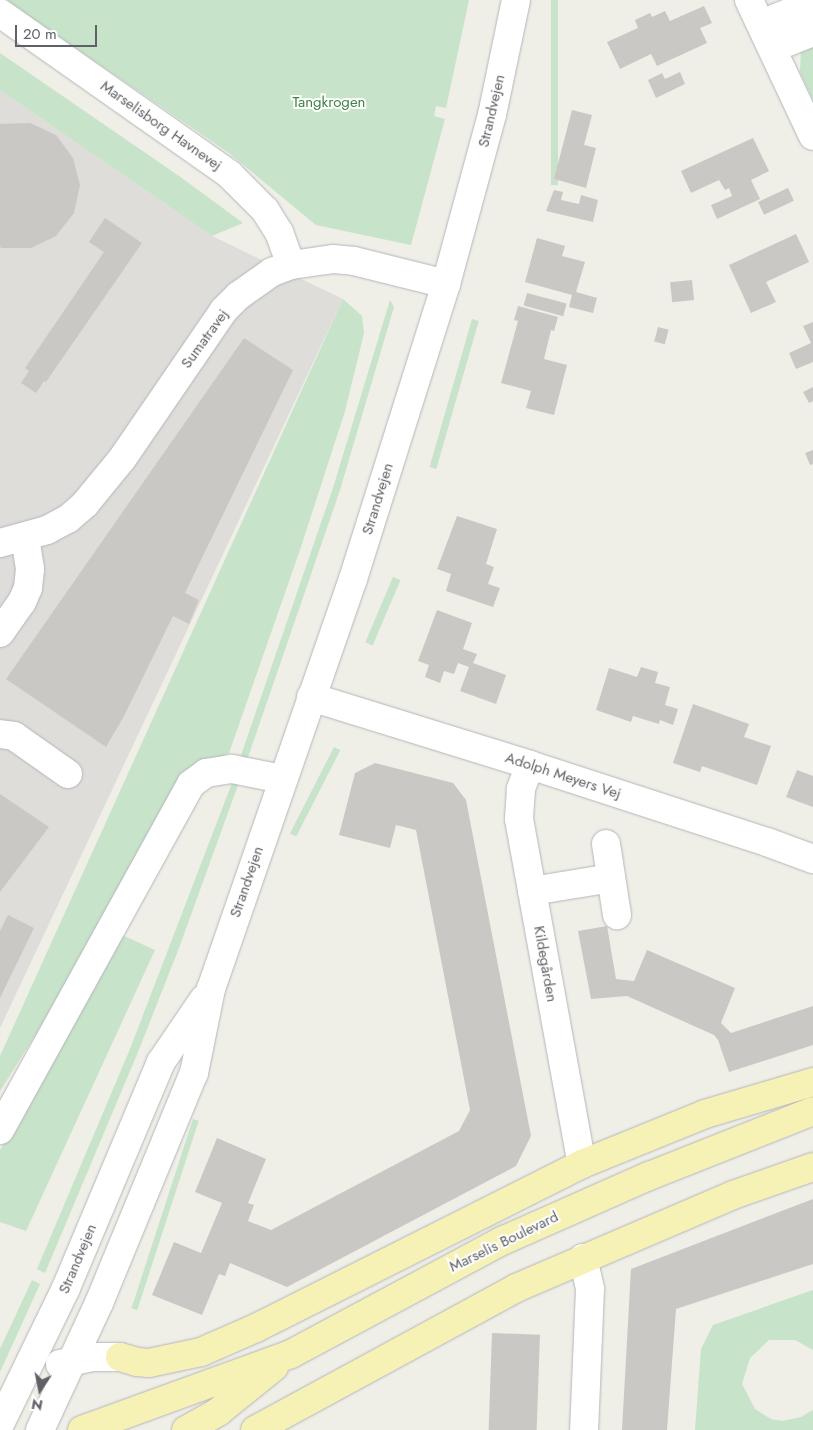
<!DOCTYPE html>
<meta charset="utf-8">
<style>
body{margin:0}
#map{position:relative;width:813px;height:1430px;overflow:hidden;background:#efeee7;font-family:Jost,sans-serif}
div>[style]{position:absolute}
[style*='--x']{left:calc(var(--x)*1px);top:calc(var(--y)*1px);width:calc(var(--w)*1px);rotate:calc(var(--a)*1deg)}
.industrial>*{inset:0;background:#deddd9}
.green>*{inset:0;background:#c7e3c9;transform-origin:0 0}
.building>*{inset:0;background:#cac8c4;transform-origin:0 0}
.roads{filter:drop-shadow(0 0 1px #b4b6ba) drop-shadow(0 0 1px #b4b6ba)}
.minor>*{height:28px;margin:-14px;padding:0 14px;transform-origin:14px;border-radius:14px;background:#fff}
.major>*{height:28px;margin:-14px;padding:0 14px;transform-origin:14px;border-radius:14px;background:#f6f1b5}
span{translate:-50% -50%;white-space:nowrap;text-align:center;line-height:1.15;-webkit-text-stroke:4px #fff;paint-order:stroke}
.park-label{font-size:15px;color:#408348}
.street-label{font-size:15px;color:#5f6166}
.north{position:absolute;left:15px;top:1365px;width:50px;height:50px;-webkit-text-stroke:4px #fff;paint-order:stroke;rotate:191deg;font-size:14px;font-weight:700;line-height:20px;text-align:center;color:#5f6166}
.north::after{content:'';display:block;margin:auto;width:18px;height:22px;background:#5f6166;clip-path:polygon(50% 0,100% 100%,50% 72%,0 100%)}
.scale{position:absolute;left:15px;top:25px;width:82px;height:22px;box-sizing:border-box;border:2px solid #5f6166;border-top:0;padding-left:6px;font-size:15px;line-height:18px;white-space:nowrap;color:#5f6166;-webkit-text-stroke:4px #fff;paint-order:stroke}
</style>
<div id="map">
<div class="industrial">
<div style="clip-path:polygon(0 90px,212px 236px,343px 299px,0 1028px)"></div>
</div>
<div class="green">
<div style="clip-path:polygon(5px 0,469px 0,446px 108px,436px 106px,434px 116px,445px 119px,411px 245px,316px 225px,229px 153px)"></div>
<div style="left:551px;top:0;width:7px;height:185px"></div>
<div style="clip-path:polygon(813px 45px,813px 100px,800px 72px,801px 50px)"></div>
<div style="clip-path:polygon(0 53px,179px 176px,243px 223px,212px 236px,0 90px)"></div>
<div style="clip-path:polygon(343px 299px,362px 316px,364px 333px,345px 411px,301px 547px,229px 753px,180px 776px,63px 991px,0 1091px,0 1056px)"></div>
<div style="clip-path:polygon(390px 300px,394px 307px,340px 490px,246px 763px,239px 761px,333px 488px)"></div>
<div style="left:472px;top:319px;width:7px;height:154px;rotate:16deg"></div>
<div style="left:393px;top:577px;width:8px;height:71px;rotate:23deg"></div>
<div style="left:334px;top:747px;width:7px;height:97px;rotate:27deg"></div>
<div style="clip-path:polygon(236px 781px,238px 785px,179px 948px,138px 1052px,45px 1273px,37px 1269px,130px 1049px,232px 783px)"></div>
<div style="clip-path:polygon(120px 934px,155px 950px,26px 1231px,0 1222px,0 1150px)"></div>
<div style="left:193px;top:1119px;width:6px;height:199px;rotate:18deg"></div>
<div style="clip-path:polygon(32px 1280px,40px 1284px,0 1372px,0 1349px)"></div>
<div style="clip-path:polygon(813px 1290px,813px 1350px,795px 1340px,769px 1340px,750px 1358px,742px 1384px,755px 1409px,771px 1419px,782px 1421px,801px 1417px,813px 1410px,813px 1430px,695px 1430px,701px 1349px,713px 1325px)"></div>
</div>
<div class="building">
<div style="clip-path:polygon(704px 6px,712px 23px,700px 28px,707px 43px,657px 66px,651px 54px,620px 69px,607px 42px,638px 28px,635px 20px,650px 13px,652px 17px,665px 11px,670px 21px)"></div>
<div style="clip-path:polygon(680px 72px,685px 84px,656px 98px,648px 80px,662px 73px,665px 79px)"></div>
<div style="clip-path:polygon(572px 110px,592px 115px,584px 145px,596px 148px,586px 188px,554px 179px)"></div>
<div style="clip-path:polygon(30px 123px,56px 135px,73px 158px,80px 185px,74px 213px,56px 236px,31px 248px,2px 248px,0 247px,0 124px)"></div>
<div style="clip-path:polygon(753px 138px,769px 171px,751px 180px,760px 199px,717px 219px,711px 205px,732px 196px,729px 188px,725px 190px,719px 180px,691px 193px,681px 171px)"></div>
<div style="left:788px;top:188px;width:14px;height:33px;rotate:65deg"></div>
<div style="clip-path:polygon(554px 190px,563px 192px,561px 200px,579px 204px,581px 195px,598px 200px,593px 222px,546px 211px)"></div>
<div style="clip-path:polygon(105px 218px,142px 243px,46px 382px,44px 381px,36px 393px,21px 383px,29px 371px,25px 368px,104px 252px,89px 242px)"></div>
<div style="clip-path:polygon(796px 234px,809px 262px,766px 282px,776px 302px,751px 313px,729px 265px)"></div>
<div style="clip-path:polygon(537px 238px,565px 246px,562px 256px,585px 262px,576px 292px,597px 298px,593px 313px,569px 307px,572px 295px,525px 282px)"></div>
<div style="left:692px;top:280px;width:20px;height:22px;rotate:84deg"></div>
<div style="left:527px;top:293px;width:41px;height:13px;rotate:15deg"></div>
<div style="clip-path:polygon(518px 306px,558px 317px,554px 331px,551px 330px,544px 359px,567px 365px,554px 415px,526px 408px,531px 391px,501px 383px,518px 321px,514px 320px)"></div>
<div style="clip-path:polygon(813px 322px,813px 362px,796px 369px,789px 353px,811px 343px,803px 326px)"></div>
<div style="left:658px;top:327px;width:11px;height:15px;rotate:15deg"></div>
<div style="clip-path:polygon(244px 338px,293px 370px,185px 593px,199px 600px,189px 624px,173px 616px,124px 716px,106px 747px,6px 679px)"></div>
<div style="clip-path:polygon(813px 387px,813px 401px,809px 403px,803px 392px)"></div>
<div style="clip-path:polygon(813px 450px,813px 464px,810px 465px,805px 453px)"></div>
<div style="clip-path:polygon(457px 516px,497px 529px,486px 564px,494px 567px,488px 584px,500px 588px,493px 607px,446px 591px,451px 574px,437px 569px)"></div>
<div style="clip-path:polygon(437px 610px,472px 623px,463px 649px,477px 654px,473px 663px,506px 675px,496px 704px,460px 691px,469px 667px,458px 663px,454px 674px,444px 671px,440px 683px,425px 677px,429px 665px,418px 661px)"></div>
<div style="clip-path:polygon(641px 667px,658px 672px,655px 683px,670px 687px,665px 705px,678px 709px,673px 725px,660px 720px,659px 724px,633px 716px,631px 722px,596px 710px,609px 668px,637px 677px)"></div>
<div style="clip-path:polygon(693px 704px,749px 724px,744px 737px,771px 746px,757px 785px,702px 766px,700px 772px,673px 763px)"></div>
<div style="clip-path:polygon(375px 763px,453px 783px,466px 800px,531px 1136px,516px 1166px,287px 1287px,230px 1263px,225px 1276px,219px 1274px,202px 1315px,152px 1295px,174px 1242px,201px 1253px,222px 1203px,195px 1192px,217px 1138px,266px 1159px,248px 1203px,254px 1205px,248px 1221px,271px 1230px,459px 1131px,470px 1110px,416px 830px,396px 825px,390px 848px,339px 835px,355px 773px)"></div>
<div style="clip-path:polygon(797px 770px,813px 776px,813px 807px,786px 797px)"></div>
<div style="clip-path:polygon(0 794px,49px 827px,0 892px)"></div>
<div style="clip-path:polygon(8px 915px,34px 928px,0 998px,0 931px)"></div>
<div style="clip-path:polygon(607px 926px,616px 979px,634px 981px,647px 950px,735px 988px,721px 1023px,731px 1033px,813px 1006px,813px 1045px,729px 1072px,718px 1040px,714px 1035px,627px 996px,591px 999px,578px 931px)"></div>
<div style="clip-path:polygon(813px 1199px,813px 1264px,676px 1309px,667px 1430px,622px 1430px,631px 1269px)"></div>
<div style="left:492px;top:1333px;width:48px;height:97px;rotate:2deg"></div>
</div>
<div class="roads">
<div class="minor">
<div style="--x:749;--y:0;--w:150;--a:64.8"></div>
<div style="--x:0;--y:13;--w:280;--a:35.1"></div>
<div style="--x:229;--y:174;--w:51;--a:45"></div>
<div style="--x:265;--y:210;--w:26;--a:58"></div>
<div style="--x:279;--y:232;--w:35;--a:70"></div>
<div style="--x:761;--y:24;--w:56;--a:-22"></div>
<div style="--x:773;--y:48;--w:43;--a:-21.8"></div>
<div style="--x:0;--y:543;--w:49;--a:-15.5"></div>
<div style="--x:47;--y:530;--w:24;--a:-28"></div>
<div style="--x:68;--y:519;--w:23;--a:-41"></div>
<div style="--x:85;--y:504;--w:58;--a:-50.6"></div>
<div style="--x:122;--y:459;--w:181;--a:-55.6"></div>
<div style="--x:224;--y:310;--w:20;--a:-45"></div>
<div style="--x:238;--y:296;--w:42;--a:-35.2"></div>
<div style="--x:272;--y:272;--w:20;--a:-20"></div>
<div style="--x:291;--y:265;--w:42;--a:-8.1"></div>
<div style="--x:333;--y:259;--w:21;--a:5"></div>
<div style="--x:354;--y:261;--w:95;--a:14"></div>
<div style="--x:0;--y:633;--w:38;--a:-55"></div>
<div style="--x:22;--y:602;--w:15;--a:-67"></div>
<div style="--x:28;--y:588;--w:19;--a:-84"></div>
<div style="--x:30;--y:569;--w:32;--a:-99"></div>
<div style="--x:311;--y:697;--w:229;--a:17.2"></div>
<div style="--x:530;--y:765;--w:249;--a:18"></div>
<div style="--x:767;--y:842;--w:49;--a:20.3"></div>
<div style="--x:0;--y:734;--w:14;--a:8"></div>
<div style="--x:14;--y:736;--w:66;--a:35.1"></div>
<div style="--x:530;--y:765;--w:26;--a:111"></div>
<div style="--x:521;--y:789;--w:30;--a:94"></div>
<div style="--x:519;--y:819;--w:351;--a:79.7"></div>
<div style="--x:606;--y:844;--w:72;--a:81.2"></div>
<div style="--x:532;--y:891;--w:80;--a:-9.3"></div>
<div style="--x:0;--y:1130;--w:395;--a:-61.1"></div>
<div style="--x:191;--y:784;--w:19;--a:-36"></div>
<div style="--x:206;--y:773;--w:26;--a:-9"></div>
<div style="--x:232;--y:769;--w:51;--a:11.3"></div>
<div style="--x:583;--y:1258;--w:32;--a:77"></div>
<div style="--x:590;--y:1289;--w:141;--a:92.4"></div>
<div style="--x:60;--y:1364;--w:33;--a:-12"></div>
<div style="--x:92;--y:1357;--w:28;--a:0"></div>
<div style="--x:0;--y:1424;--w:151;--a:-64.1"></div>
<div style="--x:66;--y:1288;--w:245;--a:-67.2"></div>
<div style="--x:161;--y:1062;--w:76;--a:-55.7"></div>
<div style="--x:40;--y:1430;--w:140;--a:-65.1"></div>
<div style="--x:99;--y:1303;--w:249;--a:-67.6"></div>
<div style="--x:194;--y:1073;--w:86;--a:-78.6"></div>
<div style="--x:211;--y:989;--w:434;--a:-70.9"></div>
<div style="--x:353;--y:579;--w:309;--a:-72.5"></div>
<div style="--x:446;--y:284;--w:175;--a:-74.8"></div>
<div style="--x:492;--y:115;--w:117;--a:-78.2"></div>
</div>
<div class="major">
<div style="--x:120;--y:1357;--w:18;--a:16"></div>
<div style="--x:137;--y:1362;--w:12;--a:5"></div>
<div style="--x:149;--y:1363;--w:53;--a:-11.9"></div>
<div style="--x:201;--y:1352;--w:60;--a:-23.6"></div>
<div style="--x:256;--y:1328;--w:365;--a:-26.7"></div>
<div style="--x:582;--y:1164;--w:133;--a:-22.1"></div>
<div style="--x:705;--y:1114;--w:113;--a:-16.5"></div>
<div style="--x:82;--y:1430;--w:222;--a:-20"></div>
<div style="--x:291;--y:1354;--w:239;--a:-28.2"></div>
<div style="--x:502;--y:1241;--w:161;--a:-23.9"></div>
<div style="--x:649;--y:1176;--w:176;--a:-21.6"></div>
<div style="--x:186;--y:1430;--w:37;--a:-29"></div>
<div style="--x:218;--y:1412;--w:72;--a:-38.8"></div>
<div style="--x:255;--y:1430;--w:297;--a:-28.5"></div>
<div style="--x:516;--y:1288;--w:236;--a:-23.2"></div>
<div style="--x:733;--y:1195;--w:85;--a:-19.3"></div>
</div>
</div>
<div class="park-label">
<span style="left:329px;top:103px">Tangkrogen</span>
</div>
<div class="street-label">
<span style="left:492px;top:111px;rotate:-77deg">Strandvejen</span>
<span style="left:161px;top:126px;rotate:35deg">Marselisborg Havnevej</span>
<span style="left:205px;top:339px;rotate:-54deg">Sumatravej</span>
<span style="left:378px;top:499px;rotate:-73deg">Strandvejen</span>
<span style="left:563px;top:776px;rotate:18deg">Adolph Meyers Vej</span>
<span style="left:247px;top:882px;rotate:-71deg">Strandvejen</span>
<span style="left:545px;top:964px;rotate:80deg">Kildegården</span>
<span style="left:504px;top:1242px;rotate:-26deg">Marselis Boulevard</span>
<span style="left:78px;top:1259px;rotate:-67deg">Strandvejen</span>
</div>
<div class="north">N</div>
<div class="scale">20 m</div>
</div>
